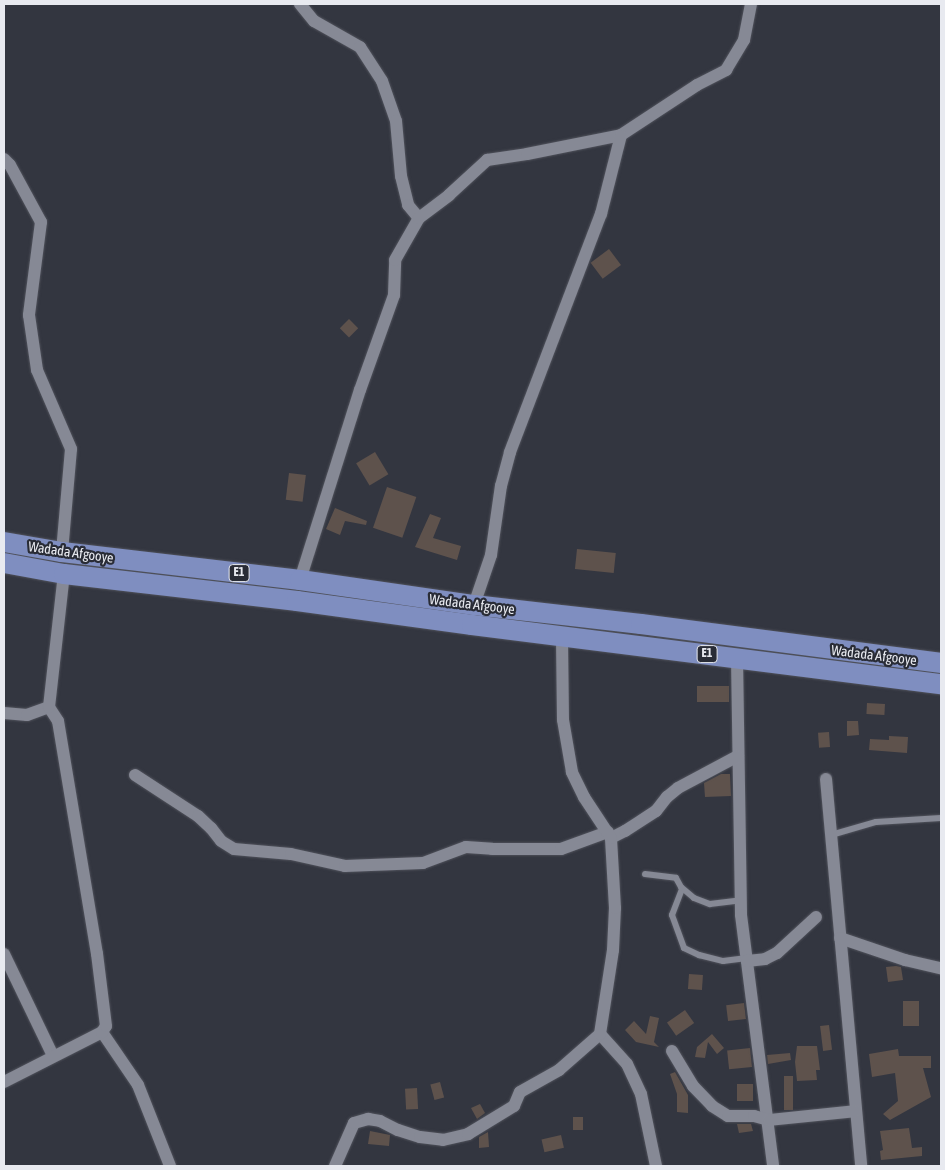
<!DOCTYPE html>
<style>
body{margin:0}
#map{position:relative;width:945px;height:1170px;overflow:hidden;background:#333640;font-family:"Asap Condensed",sans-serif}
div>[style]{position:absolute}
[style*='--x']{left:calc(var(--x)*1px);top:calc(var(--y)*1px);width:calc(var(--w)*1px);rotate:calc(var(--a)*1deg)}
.building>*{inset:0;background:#5e524c;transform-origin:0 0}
.roads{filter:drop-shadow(0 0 1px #50525b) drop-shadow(0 0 1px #50525b)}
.service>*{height:6px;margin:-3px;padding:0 3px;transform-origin:3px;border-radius:3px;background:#868995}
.minor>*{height:12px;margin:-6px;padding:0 6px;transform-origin:6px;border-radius:6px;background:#868995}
.trunk>*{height:20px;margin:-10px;padding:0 10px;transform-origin:10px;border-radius:10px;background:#7f8ec0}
span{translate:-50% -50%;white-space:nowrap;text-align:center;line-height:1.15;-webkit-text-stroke:4.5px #292c36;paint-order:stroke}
.shield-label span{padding:1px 4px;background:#292c36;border:1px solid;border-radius:4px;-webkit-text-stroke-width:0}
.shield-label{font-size:12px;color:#e8eaf0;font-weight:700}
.street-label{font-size:14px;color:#e8eaf0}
.frame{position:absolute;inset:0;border:5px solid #e8eaf0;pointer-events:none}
</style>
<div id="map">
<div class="building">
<div style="left:609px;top:249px;width:20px;height:23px;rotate:53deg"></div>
<div style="left:349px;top:319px;width:13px;height:13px;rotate:45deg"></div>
<div style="left:375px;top:452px;width:26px;height:22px;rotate:59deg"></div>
<div style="left:289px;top:473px;width:17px;height:27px;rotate:7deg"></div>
<div style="left:387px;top:487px;width:31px;height:43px;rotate:19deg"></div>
<div style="clip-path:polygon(335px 508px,367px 521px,366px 525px,345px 521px,340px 535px,326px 529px)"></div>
<div style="clip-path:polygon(430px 514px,441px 518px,433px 538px,461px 546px,457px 560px,415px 547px)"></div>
<div style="left:577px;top:549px;width:39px;height:20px;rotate:6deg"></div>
<div style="left:697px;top:686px;width:32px;height:16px"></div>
<div style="left:867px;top:703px;width:18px;height:11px;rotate:3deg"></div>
<div style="clip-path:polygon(847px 721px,858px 721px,859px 735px,847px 736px)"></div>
<div style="left:829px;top:732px;width:15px;height:11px;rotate:86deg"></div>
<div style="clip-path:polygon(889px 736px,908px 737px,907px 753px,869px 750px,870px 739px,889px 740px)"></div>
<div style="clip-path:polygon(721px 774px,730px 774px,731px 796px,705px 797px,704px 783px)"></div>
<div style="clip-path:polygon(896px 966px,901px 967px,903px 980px,888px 982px,886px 967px)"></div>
<div style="left:689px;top:974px;width:14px;height:15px;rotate:4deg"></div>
<div style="left:903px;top:1001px;width:16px;height:25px"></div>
<div style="left:744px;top:1003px;width:16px;height:18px;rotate:83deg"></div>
<div style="left:685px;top:1010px;width:16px;height:22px;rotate:55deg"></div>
<div style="clip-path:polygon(650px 1016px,659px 1018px,654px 1042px,659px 1047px,636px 1042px,625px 1030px,634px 1021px,646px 1034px)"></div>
<div style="left:829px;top:1025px;width:25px;height:9px;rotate:83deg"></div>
<div style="clip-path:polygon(712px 1034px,724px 1048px,717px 1054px,708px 1042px,705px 1058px,695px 1057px,697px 1047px)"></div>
<div style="clip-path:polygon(797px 1046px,817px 1046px,820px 1070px,816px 1070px,817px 1080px,797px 1081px,795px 1062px)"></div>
<div style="left:750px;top:1048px;width:19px;height:23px;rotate:84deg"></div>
<div style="clip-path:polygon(898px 1049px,899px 1056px,931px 1056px,931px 1068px,923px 1068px,931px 1097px,890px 1120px,883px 1114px,898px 1101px,895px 1073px,872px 1077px,869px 1054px)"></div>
<div style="clip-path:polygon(790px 1053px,791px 1060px,768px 1064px,767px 1055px)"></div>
<div style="clip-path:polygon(675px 1072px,688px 1095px,688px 1113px,677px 1112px,677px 1094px,670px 1074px)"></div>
<div style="left:784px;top:1076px;width:9px;height:34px"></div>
<div style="left:440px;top:1082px;width:16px;height:10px;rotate:75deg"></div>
<div style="left:737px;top:1084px;width:16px;height:17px"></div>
<div style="left:417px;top:1088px;width:21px;height:12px;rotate:87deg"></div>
<div style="clip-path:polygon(480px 1104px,485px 1113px,477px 1119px,471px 1108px)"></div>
<div style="left:573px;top:1117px;width:10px;height:13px"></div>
<div style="clip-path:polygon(737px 1124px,751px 1124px,753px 1131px,739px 1133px)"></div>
<div style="clip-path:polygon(909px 1128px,912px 1148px,922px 1147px,922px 1156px,881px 1160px,880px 1151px,883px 1150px,880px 1131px)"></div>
<div style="clip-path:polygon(370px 1131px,390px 1135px,389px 1146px,368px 1144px)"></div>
<div style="clip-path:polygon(488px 1132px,489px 1147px,479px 1148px,479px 1137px)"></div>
<div style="left:561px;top:1135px;width:13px;height:20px;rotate:77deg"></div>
</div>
<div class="roads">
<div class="service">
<div style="--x:831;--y:835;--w:47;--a:-16.1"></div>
<div style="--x:876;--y:822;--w:65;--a:-3.5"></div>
<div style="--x:645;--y:874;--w:31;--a:7"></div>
<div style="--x:676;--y:878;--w:13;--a:61"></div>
<div style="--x:682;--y:889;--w:28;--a:111"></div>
<div style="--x:672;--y:915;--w:35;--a:70"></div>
<div style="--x:684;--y:948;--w:17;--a:25"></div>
<div style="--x:699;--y:955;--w:25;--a:14"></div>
<div style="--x:723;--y:961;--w:24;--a:-7"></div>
<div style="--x:681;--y:887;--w:17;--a:40"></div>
<div style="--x:694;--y:898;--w:17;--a:21"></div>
<div style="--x:710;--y:904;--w:31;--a:-7"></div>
</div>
<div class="minor">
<div style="--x:300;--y:4;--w:22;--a:51"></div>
<div style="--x:314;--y:21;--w:53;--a:29.5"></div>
<div style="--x:360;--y:47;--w:40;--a:57.1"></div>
<div style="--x:382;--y:81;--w:42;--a:70.7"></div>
<div style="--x:396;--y:121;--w:55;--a:84.8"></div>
<div style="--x:401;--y:176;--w:30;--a:76"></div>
<div style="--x:408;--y:205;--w:17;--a:50"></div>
<div style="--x:4;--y:159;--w:8;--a:45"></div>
<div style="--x:10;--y:165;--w:65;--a:61.5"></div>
<div style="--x:41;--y:222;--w:94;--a:97.4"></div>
<div style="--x:29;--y:315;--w:56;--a:81.7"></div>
<div style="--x:37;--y:370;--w:86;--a:66.7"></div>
<div style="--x:71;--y:449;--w:103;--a:95"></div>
<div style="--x:300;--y:580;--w:199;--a:-72.5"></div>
<div style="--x:360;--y:390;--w:101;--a:-70.3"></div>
<div style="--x:394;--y:295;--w:35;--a:-88"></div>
<div style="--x:395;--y:260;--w:48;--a:-60.3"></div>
<div style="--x:419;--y:218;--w:38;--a:-37"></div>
<div style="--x:449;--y:195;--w:52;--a:-42.6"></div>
<div style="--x:487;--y:160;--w:40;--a:-8.5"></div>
<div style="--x:527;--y:154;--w:96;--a:-11.4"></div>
<div style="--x:621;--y:135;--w:91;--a:-33.3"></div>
<div style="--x:697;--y:85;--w:33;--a:-27"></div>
<div style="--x:726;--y:70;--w:35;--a:-59"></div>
<div style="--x:744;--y:40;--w:37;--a:-79"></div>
<div style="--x:474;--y:605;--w:53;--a:-71.2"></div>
<div style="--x:491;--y:555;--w:70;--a:-81.8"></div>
<div style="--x:501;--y:486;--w:35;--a:-75"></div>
<div style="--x:510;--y:452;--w:255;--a:-69.1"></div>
<div style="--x:601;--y:214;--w:81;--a:-75.8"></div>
<div style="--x:737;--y:658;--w:257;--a:89.1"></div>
<div style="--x:741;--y:915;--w:253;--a:82.7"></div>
<div style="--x:4;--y:713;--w:23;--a:5"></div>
<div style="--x:27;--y:715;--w:23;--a:-20"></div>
<div style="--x:135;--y:775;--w:75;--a:33.1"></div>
<div style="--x:198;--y:816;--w:18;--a:43"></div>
<div style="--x:211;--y:828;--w:16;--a:52"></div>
<div style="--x:221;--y:841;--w:15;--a:32"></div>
<div style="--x:234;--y:849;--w:57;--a:5"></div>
<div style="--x:291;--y:854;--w:55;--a:12.5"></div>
<div style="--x:345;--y:866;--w:78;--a:-2.2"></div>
<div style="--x:423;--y:863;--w:46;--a:-20.4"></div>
<div style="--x:466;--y:847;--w:26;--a:4"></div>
<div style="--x:492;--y:849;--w:69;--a:0"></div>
<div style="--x:561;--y:849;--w:50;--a:-19.9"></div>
<div style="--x:826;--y:779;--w:389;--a:84.8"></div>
<div style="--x:611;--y:838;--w:16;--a:-27"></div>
<div style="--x:625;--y:831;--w:37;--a:-33"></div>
<div style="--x:656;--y:811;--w:18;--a:-52"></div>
<div style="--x:667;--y:797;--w:14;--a:-39"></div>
<div style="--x:678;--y:788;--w:68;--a:-28.1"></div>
<div style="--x:840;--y:938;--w:69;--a:18.7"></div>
<div style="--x:905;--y:960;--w:37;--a:13"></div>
<div style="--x:4;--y:954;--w:113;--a:64.3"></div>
<div style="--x:747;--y:961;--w:18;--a:-6"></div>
<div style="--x:765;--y:959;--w:13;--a:-27"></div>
<div style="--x:777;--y:953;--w:53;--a:-42.7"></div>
<div style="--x:102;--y:1032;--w:64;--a:55.8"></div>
<div style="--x:138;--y:1085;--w:87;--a:68.4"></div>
<div style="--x:600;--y:1034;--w:40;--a:48"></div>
<div style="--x:627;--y:1064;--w:33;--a:65"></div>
<div style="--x:641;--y:1094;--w:74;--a:78.2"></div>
<div style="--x:672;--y:1051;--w:41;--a:59"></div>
<div style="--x:693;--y:1086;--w:28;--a:46"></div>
<div style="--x:712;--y:1106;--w:19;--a:32"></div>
<div style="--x:728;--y:1116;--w:26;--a:0"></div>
<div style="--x:754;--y:1116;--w:16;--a:15"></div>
<div style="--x:769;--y:1120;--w:87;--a:-5.9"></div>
<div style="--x:4;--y:1082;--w:110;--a:-27"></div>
<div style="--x:102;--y:1032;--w:7;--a:-56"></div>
<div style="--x:106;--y:1026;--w:73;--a:-97.1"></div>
<div style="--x:97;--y:954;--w:236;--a:-99.5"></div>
<div style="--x:58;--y:721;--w:17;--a:-123"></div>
<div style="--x:49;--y:707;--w:134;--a:-83.6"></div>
<div style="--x:335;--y:1166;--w:47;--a:-66.2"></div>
<div style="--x:354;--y:1123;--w:15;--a:-16"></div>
<div style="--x:368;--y:1119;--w:12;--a:9"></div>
<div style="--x:380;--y:1121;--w:20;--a:27"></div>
<div style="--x:398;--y:1130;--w:23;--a:18"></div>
<div style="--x:420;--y:1137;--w:23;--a:7"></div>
<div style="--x:443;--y:1140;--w:26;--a:-13"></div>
<div style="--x:468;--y:1134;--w:54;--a:-31.3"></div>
<div style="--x:514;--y:1106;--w:15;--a:-67"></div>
<div style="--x:520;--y:1092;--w:45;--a:-29.4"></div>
<div style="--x:559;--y:1070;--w:55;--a:-41.3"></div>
<div style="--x:600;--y:1034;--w:85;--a:-81.2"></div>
<div style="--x:613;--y:950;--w:42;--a:-87.3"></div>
<div style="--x:615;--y:908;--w:70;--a:-93.3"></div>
<div style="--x:611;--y:838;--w:49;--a:-123.4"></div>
<div style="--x:584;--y:797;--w:28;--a:-116"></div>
<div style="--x:572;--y:772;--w:53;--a:-99.8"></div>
<div style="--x:563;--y:720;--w:84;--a:-90.7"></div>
</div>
<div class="trunk">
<div style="--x:4;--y:542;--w:59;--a:9.8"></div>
<div style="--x:62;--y:552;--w:240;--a:6.7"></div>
<div style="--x:300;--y:580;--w:176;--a:8.2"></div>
<div style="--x:474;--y:605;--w:168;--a:6.5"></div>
<div style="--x:641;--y:624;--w:303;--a:7.4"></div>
<div style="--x:4;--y:563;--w:61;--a:10.4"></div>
<div style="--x:64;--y:574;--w:235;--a:6.6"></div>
<div style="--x:297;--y:601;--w:177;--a:7.8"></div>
<div style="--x:472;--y:625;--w:473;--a:7.2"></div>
</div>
</div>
<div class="shield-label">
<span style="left:239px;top:573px">E1</span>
<span style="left:707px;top:654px">E1</span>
</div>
<div class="street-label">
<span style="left:71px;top:552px;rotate:8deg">Wadada Afgooye</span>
<span style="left:472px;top:604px;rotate:7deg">Wadada Afgooye</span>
<span style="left:874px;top:655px;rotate:7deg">Wadada Afgooye</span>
</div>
<div class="frame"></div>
</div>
